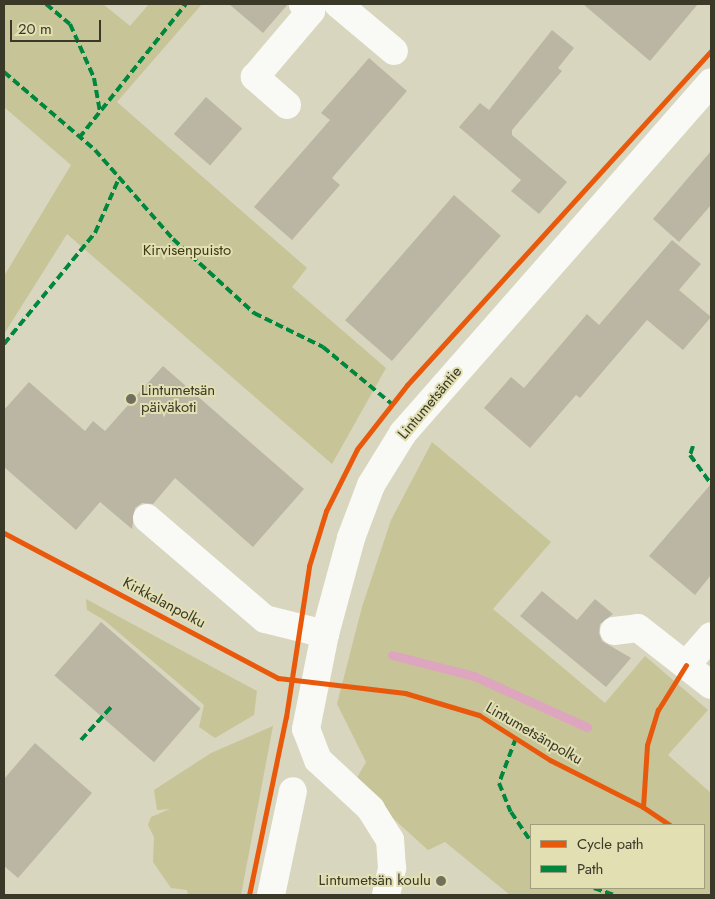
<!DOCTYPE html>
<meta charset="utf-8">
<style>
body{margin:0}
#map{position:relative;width:715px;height:899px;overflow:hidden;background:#d8d6be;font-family:Jost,sans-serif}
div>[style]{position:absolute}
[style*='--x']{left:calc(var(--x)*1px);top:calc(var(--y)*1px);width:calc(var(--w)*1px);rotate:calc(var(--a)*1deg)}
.green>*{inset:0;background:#c7c498}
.stream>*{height:9px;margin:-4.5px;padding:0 4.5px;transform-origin:4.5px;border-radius:4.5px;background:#dea5be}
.building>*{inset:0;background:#bab6a3;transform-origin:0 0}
.minor>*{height:28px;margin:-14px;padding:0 14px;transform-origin:14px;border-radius:14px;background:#f9f9f5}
.quiet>*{height:4px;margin-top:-2px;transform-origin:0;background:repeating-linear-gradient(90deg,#00873e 0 8px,transparent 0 12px)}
.cycleway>*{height:5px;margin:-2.5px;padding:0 2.5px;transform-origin:2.5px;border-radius:2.5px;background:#e8590c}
.dots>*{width:14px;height:14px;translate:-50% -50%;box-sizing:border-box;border:2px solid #e2dfb3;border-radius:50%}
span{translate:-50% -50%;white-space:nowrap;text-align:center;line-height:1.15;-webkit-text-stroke:4px #e2dfb3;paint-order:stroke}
.park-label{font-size:15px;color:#3d3a13}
.poi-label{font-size:15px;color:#3a3928}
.left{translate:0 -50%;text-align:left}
.right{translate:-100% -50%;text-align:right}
.street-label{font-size:15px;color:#3a3928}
.frame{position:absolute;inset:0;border:5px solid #3a3928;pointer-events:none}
.legend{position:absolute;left:530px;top:824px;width:175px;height:65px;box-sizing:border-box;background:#e2dfb3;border:1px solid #9f9d7b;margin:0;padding:6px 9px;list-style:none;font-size:15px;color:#3a3928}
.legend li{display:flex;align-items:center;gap:10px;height:25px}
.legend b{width:25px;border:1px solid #9f9d7b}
.scale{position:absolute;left:10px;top:20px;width:91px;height:22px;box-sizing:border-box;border:2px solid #3a3928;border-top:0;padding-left:6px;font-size:15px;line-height:18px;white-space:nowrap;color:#3a3928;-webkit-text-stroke:4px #e2dfb3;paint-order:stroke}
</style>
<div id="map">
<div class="green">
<div style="clip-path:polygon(4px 4px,103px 4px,130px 26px,149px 4px,202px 4px,117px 102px,307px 268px,292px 287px,386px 368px,332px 464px,67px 234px,4px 334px,4px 276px,71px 165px,4px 107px)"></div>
<div style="clip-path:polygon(evenodd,432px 442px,551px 542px,493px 609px,605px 703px,645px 656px,708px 710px,668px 755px,711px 793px,711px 895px,510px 895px,445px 842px,428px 850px,354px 783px,366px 762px,337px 704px,362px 607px,391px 520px,432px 442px,531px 825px,704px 825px,704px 888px,531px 888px,531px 825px)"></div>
<div style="clip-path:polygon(86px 599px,257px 691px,254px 715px,215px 738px,199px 727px,204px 705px,104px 620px,87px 610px)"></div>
<div style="clip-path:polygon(273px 726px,241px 895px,188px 895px,187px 890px,171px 888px,153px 862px,154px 837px,148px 825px,151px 817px,170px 809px,157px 810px,154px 790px,211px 753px)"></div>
</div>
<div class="stream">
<div style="--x:392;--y:655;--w:85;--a:14.4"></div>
<div style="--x:474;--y:676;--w:124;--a:24.3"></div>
</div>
<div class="building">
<div style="clip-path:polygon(229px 4px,288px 4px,263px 33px)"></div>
<div style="clip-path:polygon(583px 4px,698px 4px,650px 61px)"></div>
<div style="clip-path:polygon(552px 30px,574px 48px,558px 68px,562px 71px,512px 130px,512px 135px,567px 182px,539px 214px,511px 191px,521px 180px,459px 127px,480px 103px,489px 110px)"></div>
<div style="clip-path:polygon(369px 58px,407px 91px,332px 178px,340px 185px,292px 240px,254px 207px,330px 120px,321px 113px)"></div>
<div style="left:206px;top:97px;width:48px;height:49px;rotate:41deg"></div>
<div style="clip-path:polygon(711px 151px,711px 205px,679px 242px,653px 219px)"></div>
<div style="left:454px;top:195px;width:62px;height:166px;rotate:41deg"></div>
<div style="clip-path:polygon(672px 240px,701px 264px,679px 290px,711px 317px,683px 350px,647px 320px,580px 398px,576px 395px,530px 448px,484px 408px,511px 377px,524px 388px,587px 314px,599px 325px)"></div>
<div style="clip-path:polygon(163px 366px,304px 489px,253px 547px,175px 478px,153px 504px,142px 503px,135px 508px,132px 529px,100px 502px,76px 530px,4px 467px,4px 410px,29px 382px,85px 431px,93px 421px,105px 431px)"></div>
<div style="clip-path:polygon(711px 484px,711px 575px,695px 595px,649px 556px)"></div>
<div style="clip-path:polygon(542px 591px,577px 620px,595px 599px,613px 614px,600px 624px,599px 633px,602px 641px,631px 658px,606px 687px,520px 616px)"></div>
<div style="left:101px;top:622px;width:132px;height:71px;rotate:41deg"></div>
<div style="clip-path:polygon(35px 743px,92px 793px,18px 878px,4px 866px,4px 779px)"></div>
</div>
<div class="minor">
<div style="--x:338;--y:4;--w:73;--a:40"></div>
<div style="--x:287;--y:105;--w:43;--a:-138.8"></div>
<div style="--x:255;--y:77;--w:87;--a:-49.7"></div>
<div style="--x:311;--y:11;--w:11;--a:-139"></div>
<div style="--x:147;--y:518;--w:155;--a:40.6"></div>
<div style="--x:265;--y:619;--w:62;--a:14"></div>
<div style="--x:614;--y:631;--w:24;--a:-7"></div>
<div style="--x:638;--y:628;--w:93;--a:38"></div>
<div style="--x:686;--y:665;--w:38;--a:-49"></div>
<div style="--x:271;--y:895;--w:106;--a:-78.1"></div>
<div style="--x:386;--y:895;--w:28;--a:-77"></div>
<div style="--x:392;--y:868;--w:28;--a:-94"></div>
<div style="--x:390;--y:840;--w:36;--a:-122"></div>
<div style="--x:371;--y:809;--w:72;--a:-137.2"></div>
<div style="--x:318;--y:760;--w:33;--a:-111"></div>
<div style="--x:306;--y:729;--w:97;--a:-78.7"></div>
<div style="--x:325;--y:634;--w:99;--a:-74.8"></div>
<div style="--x:351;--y:538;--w:57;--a:-69.3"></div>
<div style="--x:371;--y:485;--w:61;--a:-58.4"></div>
<div style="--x:403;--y:433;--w:467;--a:-48.7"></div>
</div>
<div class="quiet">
<div style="--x:46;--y:4;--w:31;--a:40"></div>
<div style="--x:70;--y:24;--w:59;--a:66"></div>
<div style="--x:94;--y:78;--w:34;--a:80"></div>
<div style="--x:4;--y:72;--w:120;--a:40.6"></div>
<div style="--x:95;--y:150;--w:118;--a:48.8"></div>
<div style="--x:173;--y:239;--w:110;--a:42.4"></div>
<div style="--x:254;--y:313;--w:77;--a:26.2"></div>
<div style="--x:323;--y:347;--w:89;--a:39.6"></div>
<div style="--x:79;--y:138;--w:171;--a:-51.4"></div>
<div style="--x:4;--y:344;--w:144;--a:-50.7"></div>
<div style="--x:95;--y:233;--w:60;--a:-66.4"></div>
<div style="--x:693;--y:446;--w:9;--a:108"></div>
<div style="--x:690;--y:455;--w:36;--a:54"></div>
<div style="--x:516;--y:738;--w:48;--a:110.7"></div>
<div style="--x:499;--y:783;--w:31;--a:68"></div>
<div style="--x:511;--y:812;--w:36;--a:56"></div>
<div style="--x:81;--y:740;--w:46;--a:-47.6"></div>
<div style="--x:594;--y:888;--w:21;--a:19"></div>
</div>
<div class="cycleway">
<div style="--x:4;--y:533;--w:310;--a:27.9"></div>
<div style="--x:278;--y:678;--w:128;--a:6.7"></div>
<div style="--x:405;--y:693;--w:77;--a:16.6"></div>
<div style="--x:479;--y:715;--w:84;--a:32.4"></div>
<div style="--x:550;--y:760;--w:104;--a:26.8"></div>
<div style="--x:643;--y:807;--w:32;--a:34"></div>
<div style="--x:643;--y:807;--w:62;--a:-86.3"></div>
<div style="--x:647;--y:745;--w:37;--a:-73"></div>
<div style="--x:658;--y:710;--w:53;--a:-58.1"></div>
<div style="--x:249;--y:895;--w:182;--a:-78.3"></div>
<div style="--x:286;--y:717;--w:153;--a:-81.3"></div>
<div style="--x:309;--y:566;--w:58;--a:-72.8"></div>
<div style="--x:326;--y:511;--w:69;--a:-63.4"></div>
<div style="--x:357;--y:449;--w:81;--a:-52"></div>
<div style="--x:407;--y:385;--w:452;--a:-47.7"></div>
</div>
<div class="dots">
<div style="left:131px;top:399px;background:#71705c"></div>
<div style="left:441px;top:881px;background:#71705c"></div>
</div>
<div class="park-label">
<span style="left:187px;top:251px">Kirvisenpuisto</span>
</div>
<div class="poi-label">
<span class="left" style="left:141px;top:399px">Lintumetsän<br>päiväkoti</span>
<span class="right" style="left:431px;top:881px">Lintumetsän koulu</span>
</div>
<div class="street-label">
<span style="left:430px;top:403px;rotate:-50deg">Lintumetsäntie</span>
<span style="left:164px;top:603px;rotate:28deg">Kirkkalanpolku</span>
<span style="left:534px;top:734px;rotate:30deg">Lintumetsänpolku</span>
</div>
<div class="frame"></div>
<ul class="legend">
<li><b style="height:6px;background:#e8590c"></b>Cycle path</li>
<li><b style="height:6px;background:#00873e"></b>Path</li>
</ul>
<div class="scale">20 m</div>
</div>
